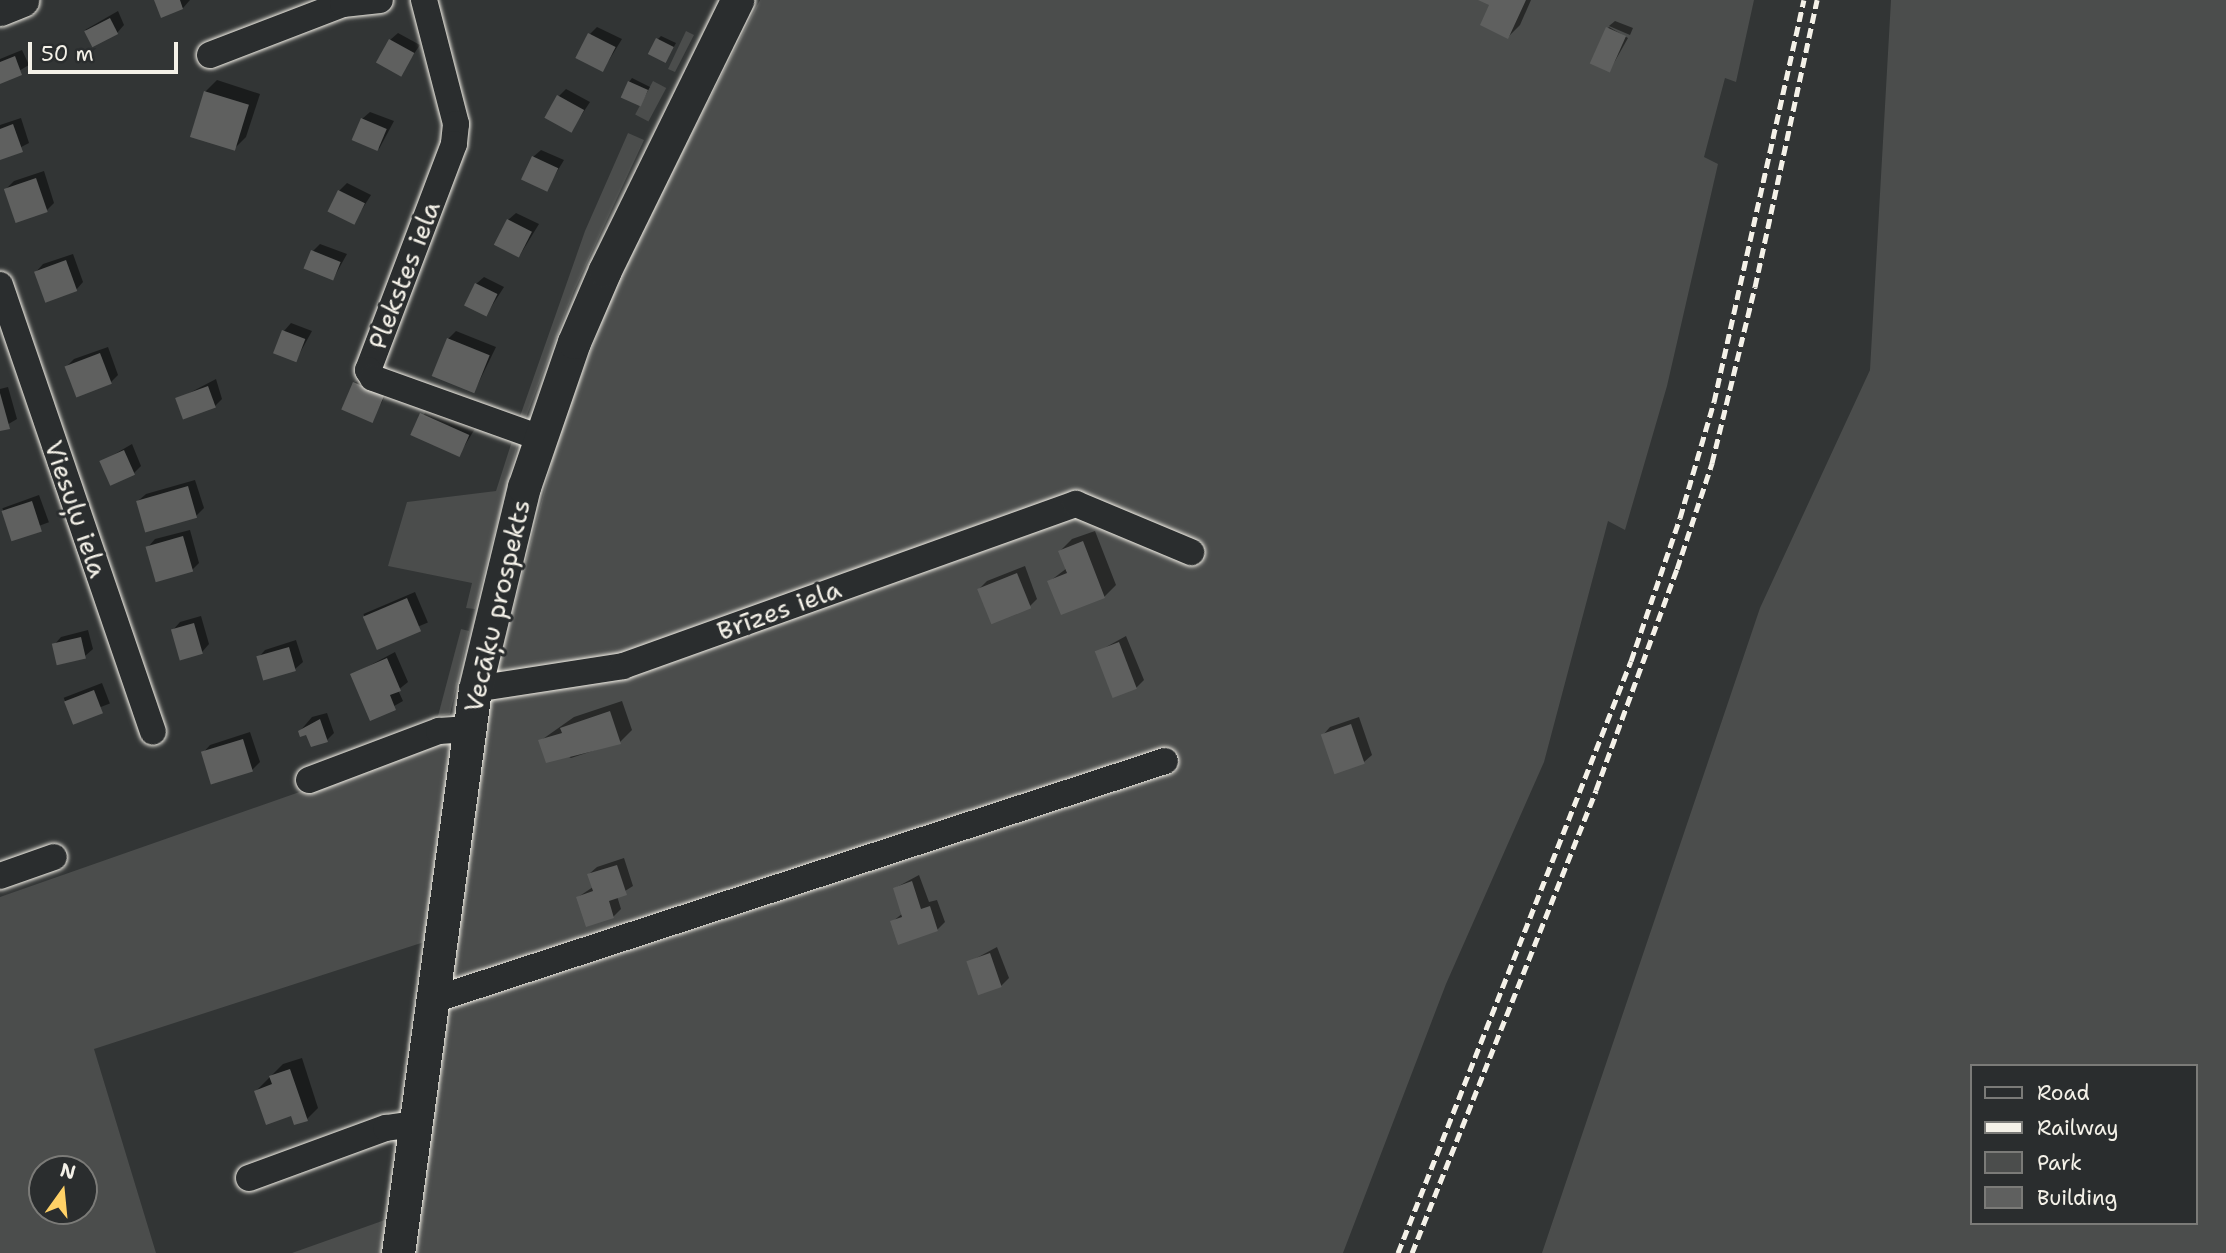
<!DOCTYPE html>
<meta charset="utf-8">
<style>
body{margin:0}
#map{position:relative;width:2226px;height:1253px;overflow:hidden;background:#323535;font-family:"Shantell Sans",sans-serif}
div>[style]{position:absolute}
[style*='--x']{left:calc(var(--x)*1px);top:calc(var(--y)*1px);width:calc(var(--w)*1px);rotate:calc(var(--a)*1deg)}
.green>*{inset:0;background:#4b4d4c;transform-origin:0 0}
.shadow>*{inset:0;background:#0007;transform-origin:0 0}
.building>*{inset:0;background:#5f605f;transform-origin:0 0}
.roads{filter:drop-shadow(0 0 2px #f4f1e8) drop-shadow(0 0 2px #f4f1e8)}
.minor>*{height:26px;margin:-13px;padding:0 13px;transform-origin:13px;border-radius:13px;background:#2a2d2e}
.major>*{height:33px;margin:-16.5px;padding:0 16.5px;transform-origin:16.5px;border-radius:16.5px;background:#2a2d2e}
.rail>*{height:5px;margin-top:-2.5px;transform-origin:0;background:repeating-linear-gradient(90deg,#f4f1e8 0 10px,transparent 0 15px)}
span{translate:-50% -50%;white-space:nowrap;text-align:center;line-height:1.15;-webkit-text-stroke:6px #2a2d2e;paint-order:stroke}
.street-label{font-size:26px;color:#f4f1e8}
.legend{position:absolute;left:1970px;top:1064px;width:228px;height:161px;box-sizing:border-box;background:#2a2d2e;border:2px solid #7b7b78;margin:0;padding:9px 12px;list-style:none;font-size:21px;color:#f4f1e8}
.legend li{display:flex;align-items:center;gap:14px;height:35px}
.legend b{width:35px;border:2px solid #7b7b78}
.north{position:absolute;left:28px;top:1155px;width:70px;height:70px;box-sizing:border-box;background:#2a2d2e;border:2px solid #7b7b78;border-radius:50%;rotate:15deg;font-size:19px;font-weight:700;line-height:28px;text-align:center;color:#f4f1e8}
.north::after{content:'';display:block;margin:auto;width:24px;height:32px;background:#ffd166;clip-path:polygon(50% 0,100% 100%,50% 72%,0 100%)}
.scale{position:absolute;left:28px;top:42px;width:150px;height:32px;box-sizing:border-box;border:4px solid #f4f1e8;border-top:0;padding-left:9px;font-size:21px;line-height:24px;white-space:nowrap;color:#f4f1e8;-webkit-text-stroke:5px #2a2d2e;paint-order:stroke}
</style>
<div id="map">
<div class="green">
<div style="clip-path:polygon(evenodd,760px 0,1754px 0,1736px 82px,1725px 78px,1704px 157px,1718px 164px,1667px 386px,1625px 530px,1608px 521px,1544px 762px,1446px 984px,1343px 1253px,292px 1253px,413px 1210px,455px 932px,94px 1049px,156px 1253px,0 1253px,0 897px,482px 728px,560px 431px,619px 277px,760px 0,42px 1169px,84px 1169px,84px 1211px,42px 1211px,42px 1169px)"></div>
<div style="clip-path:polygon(evenodd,1891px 0,2226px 0,2226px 1253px,1542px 1253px,1760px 608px,1870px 370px,1891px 0,1972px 1066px,2196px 1066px,2196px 1223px,1972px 1223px,1972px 1066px)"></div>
<div style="clip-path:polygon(686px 31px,694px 35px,675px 72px,668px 69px)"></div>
<div style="left:653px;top:81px;width:15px;height:38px;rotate:28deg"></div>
<div style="clip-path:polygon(628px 133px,644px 140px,574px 291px,524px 423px,518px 422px,585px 231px)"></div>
<div style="clip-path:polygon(513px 438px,519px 440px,475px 609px,466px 608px,472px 583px,388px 566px,407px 502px,496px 491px)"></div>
<div style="clip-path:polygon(461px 629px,469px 631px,450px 714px,438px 716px)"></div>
</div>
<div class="shadow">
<div style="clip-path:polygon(156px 0,190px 0,183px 8px)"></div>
<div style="clip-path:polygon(1482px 0,1531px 0,1520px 25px,1508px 37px,1491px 4px)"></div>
<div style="clip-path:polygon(118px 11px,124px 25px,117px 33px,85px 30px)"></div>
<div style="clip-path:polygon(1615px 21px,1633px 28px,1630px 35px,1609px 26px)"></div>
<div style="clip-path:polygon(597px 27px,622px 39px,603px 70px,590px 34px)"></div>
<div style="clip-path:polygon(1609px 27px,1628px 38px,1610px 70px,1608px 28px)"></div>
<div style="clip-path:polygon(398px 33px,420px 45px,400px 74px,390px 40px)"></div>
<div style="clip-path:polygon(661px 36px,676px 43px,666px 61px,658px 39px)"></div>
<div style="clip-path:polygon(22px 50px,29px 65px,0 82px,0 59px)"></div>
<div style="clip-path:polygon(632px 78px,650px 87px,640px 105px,629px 82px)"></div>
<div style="clip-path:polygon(217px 80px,260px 94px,246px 137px,234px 149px,205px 92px)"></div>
<div style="clip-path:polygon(566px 89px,590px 102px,571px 131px,559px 96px)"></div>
<div style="clip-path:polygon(370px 112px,394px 121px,379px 149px,362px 119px)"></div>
<div style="clip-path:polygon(21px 118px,29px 143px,0 158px,0 125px)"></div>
<div style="clip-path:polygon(541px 150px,564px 160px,546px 190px,533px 157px)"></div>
<div style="clip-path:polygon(44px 171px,54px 203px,47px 210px,6px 189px,14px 181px)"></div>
<div style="clip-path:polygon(347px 183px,371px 195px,354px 222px,339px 191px)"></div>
<div style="clip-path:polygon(516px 213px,539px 224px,520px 255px,508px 220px)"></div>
<div style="clip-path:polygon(320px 244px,347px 254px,333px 279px,313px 251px)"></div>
<div style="clip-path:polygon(73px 254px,83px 282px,76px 290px,36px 272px,43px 264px)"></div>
<div style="clip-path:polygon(484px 277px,504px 287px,486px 315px,476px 284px)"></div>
<div style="clip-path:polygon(291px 323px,312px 331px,296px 360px,284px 331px)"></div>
<div style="clip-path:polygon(456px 331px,496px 347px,475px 390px,448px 339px)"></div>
<div style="clip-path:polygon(108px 347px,118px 375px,111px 382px,66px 367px,74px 359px)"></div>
<div style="clip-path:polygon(362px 375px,390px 387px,372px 420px,355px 383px)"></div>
<div style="clip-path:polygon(216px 379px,222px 399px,215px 406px,178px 399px)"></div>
<div style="clip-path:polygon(8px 387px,17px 419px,0 429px,0 389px)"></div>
<div style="clip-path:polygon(429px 406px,476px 427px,459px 455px,412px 435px)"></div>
<div style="clip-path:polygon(132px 444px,141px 466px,134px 473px,101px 462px)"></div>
<div style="clip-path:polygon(195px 480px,204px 508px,196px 516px,138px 501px,146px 494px)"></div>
<div style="left:39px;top:495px;width:29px;height:39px;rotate:70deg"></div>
<div style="clip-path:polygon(190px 530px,199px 563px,192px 570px,148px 547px,155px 539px)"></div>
<div style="clip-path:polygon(1095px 531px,1116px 585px,1104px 597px,1050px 581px,1067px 568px,1060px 551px,1072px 539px)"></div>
<div style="clip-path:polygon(1025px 566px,1037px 599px,1030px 606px,979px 589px,987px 581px)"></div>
<div style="left:415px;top:592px;width:33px;height:56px;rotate:67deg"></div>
<div style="clip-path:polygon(201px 616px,209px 644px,202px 652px,173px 630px,180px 622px)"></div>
<div style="clip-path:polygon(88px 630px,93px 649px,85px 656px,54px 645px,61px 637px)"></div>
<div style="clip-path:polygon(1126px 636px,1144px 680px,1136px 688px,1097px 652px)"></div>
<div style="clip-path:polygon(296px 640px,303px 662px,295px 669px,258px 658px,265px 650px)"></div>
<div style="clip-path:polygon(395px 652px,408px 682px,398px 690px,403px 701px,371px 719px,352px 675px)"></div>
<div style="left:102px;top:683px;width:22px;height:41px;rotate:69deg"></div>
<div style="clip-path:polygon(622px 701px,632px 730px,620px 742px,571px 758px,540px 741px,574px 717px)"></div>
<div style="clip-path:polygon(327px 713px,334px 733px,327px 740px,300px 731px,312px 717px)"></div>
<div style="clip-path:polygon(1359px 717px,1372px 755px,1364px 762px,1323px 735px,1330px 727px)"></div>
<div style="clip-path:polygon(250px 732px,260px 762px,252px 770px,203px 753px,210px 745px)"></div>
<div style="clip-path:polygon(624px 858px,633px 886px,617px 896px,621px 909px,613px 917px,578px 897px,593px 887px,589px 874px,597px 867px)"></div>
<div style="clip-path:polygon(919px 875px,929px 902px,937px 900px,945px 922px,937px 930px,892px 922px,903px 913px,895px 888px)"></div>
<div style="clip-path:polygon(997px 947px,1009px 978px,1001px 986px,969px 962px)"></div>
<div style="clip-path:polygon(302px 1058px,318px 1108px,307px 1119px,256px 1091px,283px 1064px)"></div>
</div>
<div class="building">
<div style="clip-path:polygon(154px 0,180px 0,183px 9px,161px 18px)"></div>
<div style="clip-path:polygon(1478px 0,1526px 0,1508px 39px,1480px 25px,1489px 5px)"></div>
<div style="left:110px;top:18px;width:18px;height:29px;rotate:63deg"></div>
<div style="left:1606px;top:27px;width:22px;height:40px;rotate:24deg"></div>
<div style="left:588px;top:33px;width:31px;height:28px;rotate:27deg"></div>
<div style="left:656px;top:38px;width:20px;height:18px;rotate:27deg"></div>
<div style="left:389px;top:39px;width:29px;height:27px;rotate:29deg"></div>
<div style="clip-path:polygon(15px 56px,22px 75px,0 84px,0 62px)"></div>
<div style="left:628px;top:81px;width:22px;height:18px;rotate:24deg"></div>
<div style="left:204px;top:91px;width:47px;height:48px;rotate:17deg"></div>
<div style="left:557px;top:95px;width:31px;height:26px;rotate:29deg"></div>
<div style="left:361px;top:118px;width:28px;height:24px;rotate:23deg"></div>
<div style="clip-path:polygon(13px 124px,23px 152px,0 160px,0 129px)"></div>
<div style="left:532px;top:156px;width:29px;height:26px;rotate:25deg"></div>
<div style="left:36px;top:178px;width:36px;height:34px;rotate:71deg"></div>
<div style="left:338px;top:190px;width:30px;height:24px;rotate:26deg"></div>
<div style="left:507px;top:219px;width:28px;height:29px;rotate:27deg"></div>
<div style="left:311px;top:250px;width:32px;height:20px;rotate:22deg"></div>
<div style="left:66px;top:260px;width:33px;height:34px;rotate:70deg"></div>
<div style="left:475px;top:283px;width:25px;height:25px;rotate:26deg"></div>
<div style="left:282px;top:330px;width:25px;height:25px;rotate:21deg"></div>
<div style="left:447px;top:338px;width:46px;height:41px;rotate:22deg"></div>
<div style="left:100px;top:353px;width:33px;height:38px;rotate:69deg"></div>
<div style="left:353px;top:382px;width:34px;height:30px;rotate:23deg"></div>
<div style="left:208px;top:386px;width:23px;height:35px;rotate:70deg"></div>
<div style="clip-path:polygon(0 393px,10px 429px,0 431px)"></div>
<div style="left:420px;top:413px;width:54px;height:24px;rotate:24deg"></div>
<div style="left:124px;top:450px;width:27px;height:27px;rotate:66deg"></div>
<div style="left:188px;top:486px;width:33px;height:54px;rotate:74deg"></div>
<div style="left:32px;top:501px;width:32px;height:32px;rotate:72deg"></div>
<div style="left:183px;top:536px;width:37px;height:39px;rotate:74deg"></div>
<div style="clip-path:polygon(1083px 541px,1105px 598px,1061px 615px,1047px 581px,1067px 573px,1058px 551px)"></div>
<div style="left:1017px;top:573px;width:38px;height:43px;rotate:68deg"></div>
<div style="left:407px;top:598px;width:36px;height:48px;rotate:67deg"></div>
<div style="left:194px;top:623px;width:32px;height:24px;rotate:74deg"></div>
<div style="left:81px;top:637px;width:22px;height:30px;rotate:77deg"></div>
<div style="left:1119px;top:642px;width:50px;height:26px;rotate:69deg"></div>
<div style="left:289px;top:647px;width:25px;height:34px;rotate:74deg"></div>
<div style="clip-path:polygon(387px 658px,401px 691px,390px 695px,396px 710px,370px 721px,350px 674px)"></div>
<div style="left:94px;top:690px;width:25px;height:32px;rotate:69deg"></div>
<div style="clip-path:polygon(610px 711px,621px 744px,546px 763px,538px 740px,562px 733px,560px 728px)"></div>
<div style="clip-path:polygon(320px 719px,328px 742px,311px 747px,306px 735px,300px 737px,298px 731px)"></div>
<div style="left:1351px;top:724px;width:42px;height:32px;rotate:71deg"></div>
<div style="left:243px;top:739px;width:34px;height:44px;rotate:73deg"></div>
<div style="clip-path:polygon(617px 865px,627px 895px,609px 901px,614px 918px,586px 927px,576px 897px,593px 891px,587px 874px)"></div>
<div style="clip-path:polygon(912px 881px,921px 909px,930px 906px,938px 931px,898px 945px,890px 921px,902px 917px,893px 888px)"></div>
<div style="left:990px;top:953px;width:36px;height:25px;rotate:71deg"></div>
<div style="clip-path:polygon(290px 1069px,308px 1121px,294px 1125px,291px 1116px,266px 1125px,254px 1091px,272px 1084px,269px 1076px)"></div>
</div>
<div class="roads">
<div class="minor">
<div style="--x:424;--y:0;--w:128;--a:75.5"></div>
<div style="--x:456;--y:124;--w:20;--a:96"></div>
<div style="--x:454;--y:144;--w:242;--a:110.8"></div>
<div style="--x:368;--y:370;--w:9;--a:58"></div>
<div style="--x:373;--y:378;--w:178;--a:19.7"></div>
<div style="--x:210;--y:55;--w:142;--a:-21"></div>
<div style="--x:343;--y:4;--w:37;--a:-6"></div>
<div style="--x:0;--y:285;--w:472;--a:71.1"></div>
<div style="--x:475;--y:689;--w:150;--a:-8.8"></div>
<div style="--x:623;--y:666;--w:481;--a:-19.7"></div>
<div style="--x:1076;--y:504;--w:125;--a:22.7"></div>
<div style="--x:309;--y:780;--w:139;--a:-20.7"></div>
<div style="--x:439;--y:731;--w:30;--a:-4"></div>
<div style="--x:0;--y:876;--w:57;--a:-19.4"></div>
<div style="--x:433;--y:1000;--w:770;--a:-18.08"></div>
<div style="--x:249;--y:1178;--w:146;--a:-20.1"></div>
<div style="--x:386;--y:1128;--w:30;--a:-8"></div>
</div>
<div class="major">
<div style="--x:0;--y:9;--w:24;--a:-22"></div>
<div style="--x:398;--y:1253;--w:569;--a:-82.23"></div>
<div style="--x:475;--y:689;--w:208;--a:-76.4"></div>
<div style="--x:524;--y:487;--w:153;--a:-71"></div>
<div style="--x:574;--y:342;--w:78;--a:-66.7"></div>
<div style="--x:605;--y:270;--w:301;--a:-63.9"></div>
</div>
</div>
<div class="rail">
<div style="--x:1398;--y:1253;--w:636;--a:-68.52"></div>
<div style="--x:1631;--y:661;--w:151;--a:-71.1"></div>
<div style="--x:1680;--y:518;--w:121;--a:-73.7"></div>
<div style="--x:1714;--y:402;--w:412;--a:-77.4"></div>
<div style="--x:1412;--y:1253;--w:498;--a:-68.3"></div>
<div style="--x:1596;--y:790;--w:235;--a:-69.9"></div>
<div style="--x:1677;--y:569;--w:112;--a:-71.7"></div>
<div style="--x:1712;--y:463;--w:181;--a:-76.3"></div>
<div style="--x:1755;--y:287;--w:294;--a:-77.8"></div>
</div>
<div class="street-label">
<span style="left:404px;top:275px;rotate:-69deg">Plekstes iela</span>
<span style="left:76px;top:509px;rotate:71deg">Viesuļu iela</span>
<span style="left:497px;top:606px;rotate:-77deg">Vecāķu prospekts</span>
<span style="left:779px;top:610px;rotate:-20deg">Brīzes iela</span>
</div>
<ul class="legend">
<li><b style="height:9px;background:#2a2d2e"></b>Road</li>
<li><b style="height:9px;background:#f4f1e8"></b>Railway</li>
<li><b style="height:19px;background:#4b4d4c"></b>Park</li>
<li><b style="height:19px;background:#5f605f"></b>Building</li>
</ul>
<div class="north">N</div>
<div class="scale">50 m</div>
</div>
